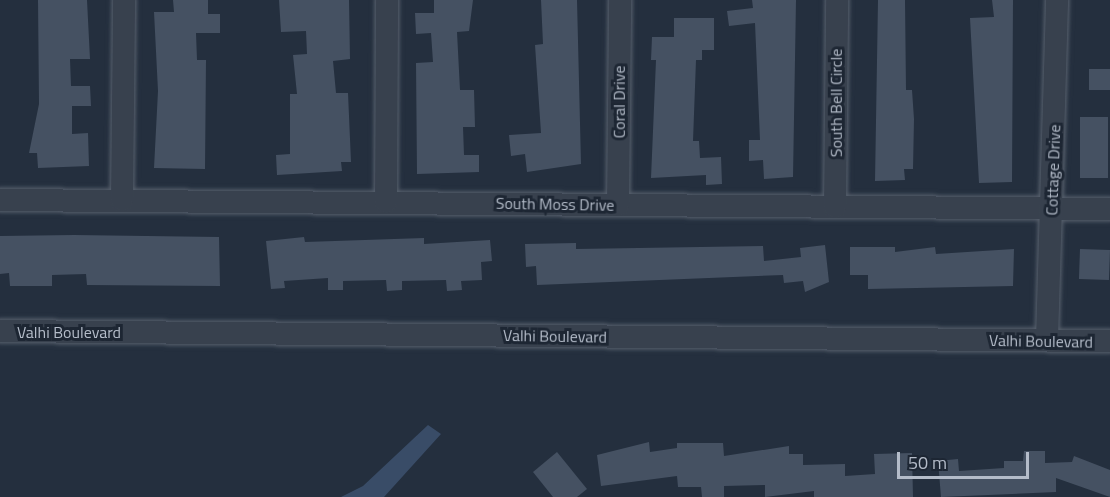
<!DOCTYPE html>
<style>
body{margin:0}
#map{position:relative;width:1110px;height:497px;overflow:hidden;background:#242f3e;font-family:"Titillium Web",sans-serif}
div>[style]{position:absolute}
[style*='--x']{left:calc(var(--x)*1px);top:calc(var(--y)*1px);width:calc(var(--w)*1px);rotate:calc(var(--a)*1deg)}
.water>*{inset:0;background:#394c67}
.building>*{inset:0;background:#455162;transform-origin:0 0}
.roads{filter:drop-shadow(0 0 2px #565f6c) drop-shadow(0 0 2px #565f6c)}
.minor>*{height:22px;margin:-11px;padding:0 11px;transform-origin:11px;border-radius:11px;background:#38414e}
span{translate:-50% -50%;white-space:nowrap;text-align:center;line-height:1.15;-webkit-text-stroke:6px #1d2633;paint-order:stroke}
.street-label{font-size:16px;color:#b4bcc9}
.scale{position:absolute;left:897px;top:452px;width:132px;height:27px;box-sizing:border-box;border:3px solid #b4bcc9;border-top:0;padding-left:8px;font-size:18px;line-height:21px;white-space:nowrap;color:#b4bcc9;-webkit-text-stroke:4px #1d2633;paint-order:stroke}
</style>
<div id="map">
<div class="water">
<div style="clip-path:polygon(428px 425px,441px 434px,384px 497px,341px 497px,363px 486px)"></div>
</div>
<div class="building">
<div style="clip-path:polygon(38px 0,87px 0,90px 59px,70px 59px,71px 86px,90px 86px,91px 106px,72px 106px,72px 134px,88px 133px,89px 166px,38px 168px,37px 153px,29px 153px,39px 104px)"></div>
<div style="clip-path:polygon(173px 0,208px 0,208px 14px,220px 14px,220px 33px,196px 33px,197px 60px,206px 60px,205px 169px,154px 168px,158px 91px,154px 12px,174px 12px)"></div>
<div style="clip-path:polygon(279px 0,349px 0,350px 59px,333px 61px,336px 93px,348px 93px,351px 162px,341px 162px,342px 171px,277px 175px,276px 155px,290px 154px,290px 94px,297px 94px,293px 55px,307px 54px,306px 31px,281px 32px)"></div>
<div style="clip-path:polygon(434px 0,473px 0,469px 31px,457px 32px,460px 90px,474px 90px,475px 127px,463px 127px,464px 155px,479px 155px,479px 172px,417px 174px,416px 63px,433px 62px,431px 33px,416px 34px,415px 13px,434px 13px)"></div>
<div style="clip-path:polygon(541px 0,577px 0,581px 164px,527px 172px,525px 154px,511px 156px,509px 135px,541px 133px,535px 45px,543px 44px)"></div>
<div style="clip-path:polygon(752px 0,796px 0,793px 177px,764px 179px,763px 160px,749px 161px,749px 140px,760px 140px,755px 23px,729px 26px,727px 11px,753px 8px)"></div>
<div style="clip-path:polygon(878px 0,905px 0,906px 90px,912px 90px,914px 119px,913px 169px,904px 169px,905px 180px,875px 181px)"></div>
<div style="clip-path:polygon(992px 0,1013px 0,1012px 182px,979px 183px,970px 18px,994px 17px)"></div>
<div style="clip-path:polygon(674px 18px,714px 18px,714px 50px,702px 50px,702px 60px,696px 60px,693px 141px,699px 141px,700px 158px,721px 157px,722px 184px,706px 185px,706px 175px,651px 178px,656px 60px,651px 60px,652px 37px,674px 37px)"></div>
<div style="left:1089px;top:69px;width:21px;height:21px"></div>
<div style="left:1080px;top:117px;width:28px;height:61px"></div>
<div style="clip-path:polygon(74px 235px,219px 237px,220px 286px,87px 285px,86px 274px,52px 275px,52px 286px,10px 286px,9px 273px,0 274px,0 236px)"></div>
<div style="clip-path:polygon(304px 237px,305px 242px,424px 238px,424px 244px,490px 240px,492px 261px,481px 262px,482px 280px,461px 281px,462px 290px,447px 291px,446px 280px,402px 281px,402px 290px,387px 291px,386px 280px,343px 281px,343px 290px,328px 290px,328px 278px,284px 281px,285px 288px,271px 289px,266px 241px)"></div>
<div style="clip-path:polygon(576px 243px,576px 249px,763px 246px,764px 261px,801px 257px,800px 248px,825px 245px,829px 282px,805px 292px,803px 281px,784px 283px,783px 275px,537px 285px,536px 266px,526px 267px,525px 244px)"></div>
<div style="clip-path:polygon(850px 247px,895px 247px,895px 252px,935px 247px,936px 254px,1014px 249px,1013px 286px,868px 289px,868px 275px,850px 275px)"></div>
<div style="left:1080px;top:249px;width:30px;height:30px;rotate:2deg"></div>
<div style="clip-path:polygon(649px 442px,650px 452px,677px 448px,677px 443px,723px 443px,724px 456px,789px 446px,789px 454px,803px 454px,803px 465px,845px 464px,845px 476px,875px 474px,874px 454px,912px 453px,913px 497px,814px 497px,814px 491px,765px 497px,765px 485px,724px 486px,724px 497px,702px 497px,701px 487px,678px 487px,677px 476px,601px 486px,597px 455px)"></div>
<div style="clip-path:polygon(1024px 451px,1045px 451px,1045px 463px,1072px 462px,1074px 456px,1110px 470px,1110px 497px,1056px 478px,1056px 492px,941px 497px,938px 461px,958px 459px,959px 471px,1004px 468px,1004px 461px,1023px 461px)"></div>
<div style="clip-path:polygon(557px 452px,587px 489px,577px 497px,553px 497px,533px 472px)"></div>
</div>
<div class="roads">
<div class="minor">
<div style="--x:0;--y:200;--w:1110;--a:0.46"></div>
<div style="--x:122;--y:200;--w:200;--a:-89.4"></div>
<div style="--x:386;--y:202;--w:202;--a:-89.7"></div>
<div style="--x:618;--y:205;--w:205;--a:-89.4"></div>
<div style="--x:835;--y:207;--w:207;--a:-89.4"></div>
<div style="--x:0;--y:331;--w:1110;--a:0.52"></div>
<div style="--x:1047;--y:340;--w:340;--a:-88.3"></div>
</div>
</div>
<div class="street-label">
<span style="left:619px;top:102px;rotate:-90deg">Coral Drive</span>
<span style="left:836px;top:103px;rotate:-90deg">South Bell Circle</span>
<span style="left:1053px;top:170px;rotate:-88deg">Cottage Drive</span>
<span style="left:555px;top:204px;rotate:1deg">South Moss Drive</span>
<span style="left:69px;top:332px">Valhi Boulevard</span>
<span style="left:555px;top:336px;rotate:1deg">Valhi Boulevard</span>
<span style="left:1041px;top:341px;rotate:1deg">Valhi Boulevard</span>
</div>
<div class="scale">50 m</div>
</div>
